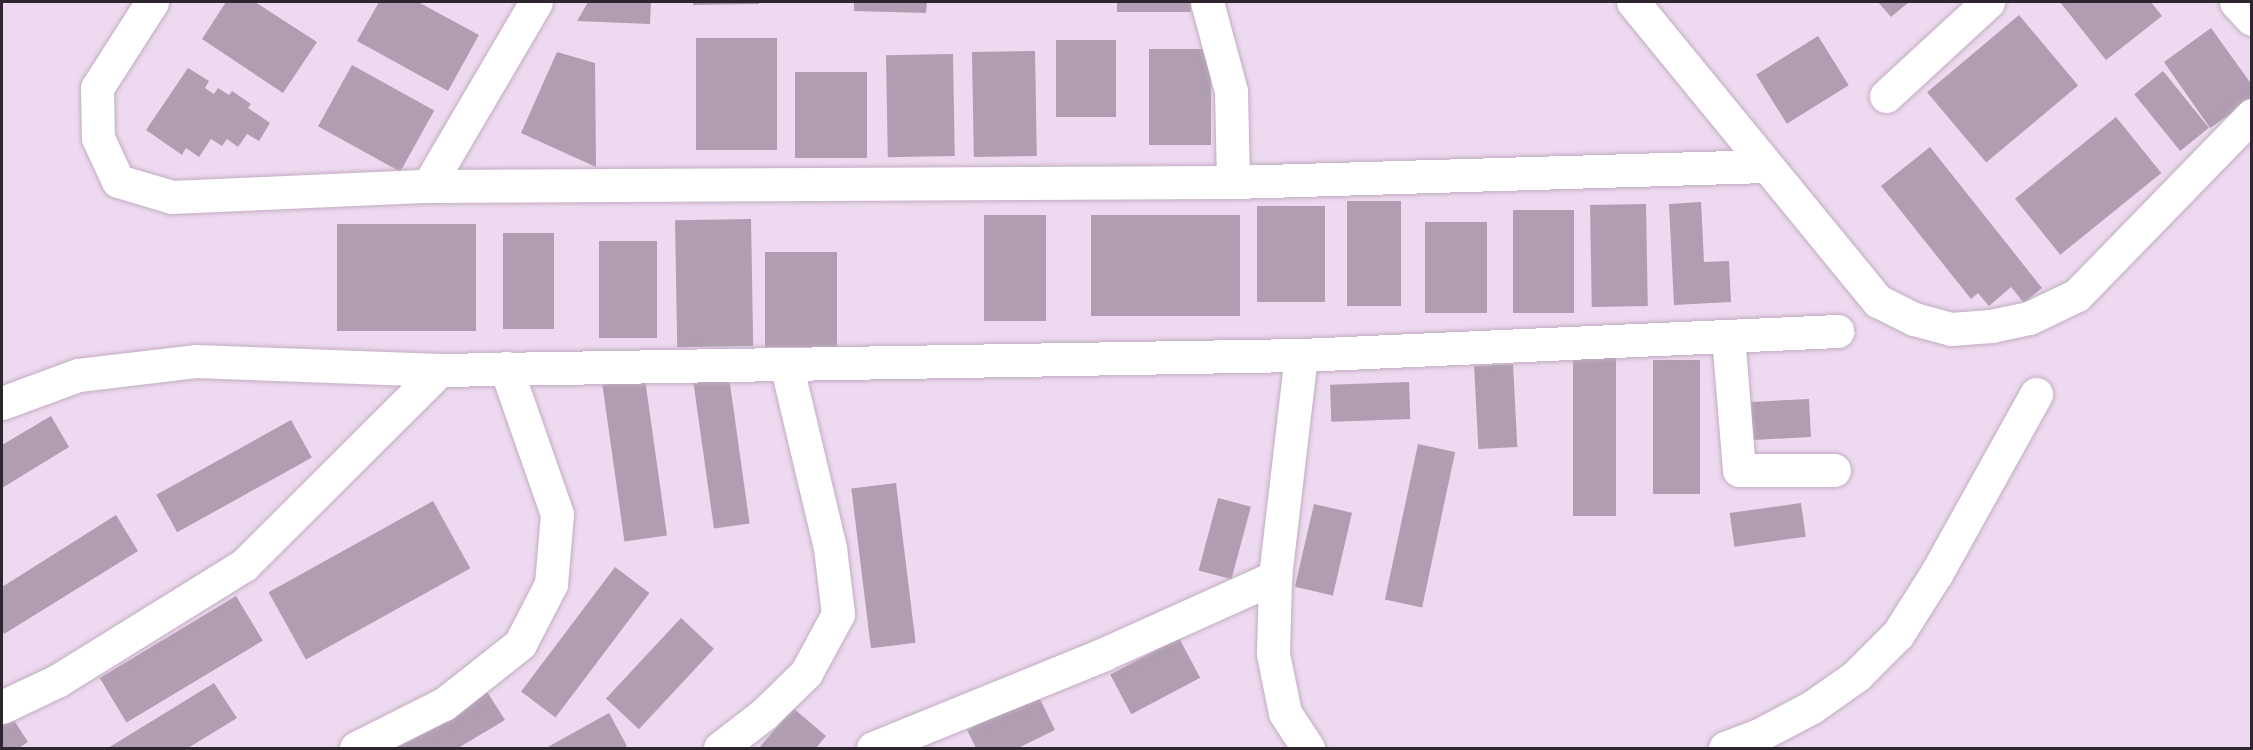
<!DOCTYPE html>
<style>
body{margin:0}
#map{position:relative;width:2253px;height:750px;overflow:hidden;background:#eedaf0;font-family:Poppins,sans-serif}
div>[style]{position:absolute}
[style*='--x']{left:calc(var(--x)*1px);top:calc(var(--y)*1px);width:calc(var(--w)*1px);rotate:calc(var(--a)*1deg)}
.building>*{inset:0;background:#b09db1;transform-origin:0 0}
.roads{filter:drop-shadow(0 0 2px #c1adc2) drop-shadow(0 0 2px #c1adc2)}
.minor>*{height:33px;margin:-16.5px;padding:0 16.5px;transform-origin:16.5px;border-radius:16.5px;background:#fff}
span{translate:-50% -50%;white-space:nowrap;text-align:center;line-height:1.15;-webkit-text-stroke:4.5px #fff;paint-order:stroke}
.frame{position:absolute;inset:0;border:3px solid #2d262e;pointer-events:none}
</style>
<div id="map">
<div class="building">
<div style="clip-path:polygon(226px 2px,255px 2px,317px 42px,283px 93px,202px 39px)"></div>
<div style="clip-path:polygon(379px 2px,418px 2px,479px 35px,448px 91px,357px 41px)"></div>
<div style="clip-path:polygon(588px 2px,651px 2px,650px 24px,577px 21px)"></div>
<div style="clip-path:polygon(693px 2px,759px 2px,759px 4px,693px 5px)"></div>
<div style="clip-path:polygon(854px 2px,927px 2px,926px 13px,854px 11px)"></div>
<div style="left:1117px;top:2px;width:74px;height:10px"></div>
<div style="clip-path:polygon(1878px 2px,1909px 2px,1891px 17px)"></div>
<div style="clip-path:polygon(2060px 2px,2151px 2px,2162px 16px,2106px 60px)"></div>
<div style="left:2019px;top:15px;width:92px;height:120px;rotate:50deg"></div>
<div style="clip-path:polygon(2211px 28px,2252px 85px,2252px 99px,2210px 128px,2164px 62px)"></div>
<div style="left:1818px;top:36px;width:58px;height:73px;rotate:58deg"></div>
<div style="left:696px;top:38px;width:81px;height:112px"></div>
<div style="left:1116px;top:40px;width:77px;height:60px;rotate:90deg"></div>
<div style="left:1211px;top:49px;width:96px;height:62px;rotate:90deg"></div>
<div style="left:1035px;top:51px;width:105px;height:63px;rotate:89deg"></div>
<div style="clip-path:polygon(557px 52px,595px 63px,596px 167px,521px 133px)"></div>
<div style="left:953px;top:54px;width:102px;height:67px;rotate:89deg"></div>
<div style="left:352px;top:65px;width:94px;height:70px;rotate:29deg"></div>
<div style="clip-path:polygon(188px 68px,209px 81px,205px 88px,214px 94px,218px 88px,229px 95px,232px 91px,251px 104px,248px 108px,270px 123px,259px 141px,247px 134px,238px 147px,227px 139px,222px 146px,211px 139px,199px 157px,186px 148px,182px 155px,146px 130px)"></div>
<div style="left:2163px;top:71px;width:73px;height:37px;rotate:51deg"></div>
<div style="left:867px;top:72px;width:86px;height:72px;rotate:90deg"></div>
<div style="left:2116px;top:117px;width:72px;height:130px;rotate:51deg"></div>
<div style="clip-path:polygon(1930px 147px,2042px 288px,2024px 303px,2011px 287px,1989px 306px,1978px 293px,1971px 299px,1881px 186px)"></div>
<div style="left:1347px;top:201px;width:54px;height:105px"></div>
<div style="clip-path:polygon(1701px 202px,1704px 262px,1729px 261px,1731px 302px,1674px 305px,1669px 204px)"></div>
<div style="left:1646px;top:204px;width:102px;height:56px;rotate:89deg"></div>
<div style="left:1257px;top:206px;width:68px;height:96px"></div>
<div style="left:1513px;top:210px;width:61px;height:103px"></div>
<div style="left:984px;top:215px;width:62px;height:106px"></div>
<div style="left:1240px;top:215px;width:101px;height:149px;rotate:90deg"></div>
<div style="left:751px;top:219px;width:127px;height:76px;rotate:89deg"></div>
<div style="left:1487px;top:222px;width:91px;height:62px;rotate:90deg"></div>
<div style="left:337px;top:224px;width:139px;height:107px"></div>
<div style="left:503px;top:233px;width:51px;height:96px"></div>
<div style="left:599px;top:241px;width:58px;height:97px"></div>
<div style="left:765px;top:252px;width:72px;height:95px"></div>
<div style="left:1573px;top:358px;width:43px;height:158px"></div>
<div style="left:1700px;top:360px;width:134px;height:47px;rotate:90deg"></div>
<div style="left:1513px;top:364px;width:83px;height:39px;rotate:87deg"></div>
<div style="left:728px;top:370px;width:155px;height:36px;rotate:82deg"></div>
<div style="left:645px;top:379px;width:158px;height:43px;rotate:82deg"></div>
<div style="left:1409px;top:382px;width:37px;height:79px;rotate:88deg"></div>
<div style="left:1809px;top:399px;width:38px;height:58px;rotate:87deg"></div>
<div style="clip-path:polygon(51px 416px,69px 447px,2px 488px,2px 445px)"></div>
<div style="left:291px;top:420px;width:43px;height:154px;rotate:61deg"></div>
<div style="left:1418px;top:444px;width:38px;height:159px;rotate:12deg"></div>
<div style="left:896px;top:483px;width:161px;height:45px;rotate:83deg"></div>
<div style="left:1218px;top:498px;width:34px;height:75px;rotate:15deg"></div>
<div style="left:433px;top:501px;width:77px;height:188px;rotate:61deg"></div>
<div style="left:1801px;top:503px;width:34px;height:72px;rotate:82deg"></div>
<div style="left:1314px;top:504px;width:39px;height:85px;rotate:13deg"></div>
<div style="clip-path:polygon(116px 515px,138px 551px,4px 634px,2px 629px,2px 587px)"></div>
<div style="left:615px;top:567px;width:43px;height:156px;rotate:37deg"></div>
<div style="left:236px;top:596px;width:52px;height:159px;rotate:59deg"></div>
<div style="left:681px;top:618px;width:45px;height:110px;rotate:43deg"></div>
<div style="left:1179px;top:638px;width:45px;height:78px;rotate:62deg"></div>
<div style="clip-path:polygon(214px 683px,237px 718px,188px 748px,108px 748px)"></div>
<div style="clip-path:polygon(484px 687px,505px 720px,458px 748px,384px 748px)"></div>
<div style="clip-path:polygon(1038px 695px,1055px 730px,1018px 748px,976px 748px,967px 730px)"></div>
<div style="clip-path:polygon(793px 708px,826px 736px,816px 748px,759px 748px)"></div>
<div style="clip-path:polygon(609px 713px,627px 746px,623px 748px,546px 748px)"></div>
<div style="clip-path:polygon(10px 714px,28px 742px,19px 748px,2px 748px,2px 720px)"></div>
</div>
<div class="roads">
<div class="minor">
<div style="--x:152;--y:2;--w:102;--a:122.6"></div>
<div style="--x:97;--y:88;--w:50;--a:88.9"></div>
<div style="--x:98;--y:138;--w:47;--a:65.1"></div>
<div style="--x:118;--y:181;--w:56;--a:16.5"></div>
<div style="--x:172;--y:197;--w:256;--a:-2.5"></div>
<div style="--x:428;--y:186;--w:805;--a:-0.28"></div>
<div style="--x:1233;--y:182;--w:533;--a:-1.72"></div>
<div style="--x:1207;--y:2;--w:92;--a:74.9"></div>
<div style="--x:1231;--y:91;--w:91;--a:88.7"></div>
<div style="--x:1633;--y:2;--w:387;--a:50.7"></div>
<div style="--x:1878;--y:301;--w:40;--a:26.6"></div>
<div style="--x:1914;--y:319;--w:38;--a:15"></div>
<div style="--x:1951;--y:329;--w:40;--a:-4.3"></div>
<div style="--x:1991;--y:326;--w:39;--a:-12"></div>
<div style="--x:2029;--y:318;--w:53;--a:-25.6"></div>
<div style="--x:2077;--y:295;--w:251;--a:-45.8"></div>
<div style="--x:2236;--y:2;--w:23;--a:47"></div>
<div style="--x:1886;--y:96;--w:139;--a:-42.7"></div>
<div style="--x:428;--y:186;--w:213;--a:-59.6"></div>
<div style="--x:1728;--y:336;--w:134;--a:85.3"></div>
<div style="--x:1739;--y:470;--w:95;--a:0"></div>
<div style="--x:1301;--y:355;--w:224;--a:96.7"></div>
<div style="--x:1275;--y:577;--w:77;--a:91.5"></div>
<div style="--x:1273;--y:654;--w:60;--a:78.5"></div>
<div style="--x:1285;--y:713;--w:42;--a:56.7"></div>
<div style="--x:2;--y:403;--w:81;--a:-20.2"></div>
<div style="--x:78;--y:375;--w:118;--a:-6.8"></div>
<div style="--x:195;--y:361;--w:245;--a:2.1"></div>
<div style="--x:440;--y:370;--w:861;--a:-1"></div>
<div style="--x:1301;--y:355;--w:537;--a:-2.56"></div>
<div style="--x:2;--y:707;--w:61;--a:-25.3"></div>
<div style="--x:57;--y:681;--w:220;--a:-31.8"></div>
<div style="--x:244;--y:565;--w:276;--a:-44.9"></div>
<div style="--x:356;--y:748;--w:98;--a:-26.6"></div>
<div style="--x:444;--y:704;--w:97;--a:-38.3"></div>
<div style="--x:520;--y:644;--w:68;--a:-62.7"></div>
<div style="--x:551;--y:584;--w:70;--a:-85.1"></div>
<div style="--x:557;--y:514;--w:155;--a:-109.3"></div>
<div style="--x:720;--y:748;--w:56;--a:-37.7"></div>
<div style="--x:764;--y:714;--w:59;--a:-44.3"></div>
<div style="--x:806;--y:673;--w:67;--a:-61.5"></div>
<div style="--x:838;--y:614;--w:66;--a:-96.9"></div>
<div style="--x:830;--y:548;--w:189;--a:-103.4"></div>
<div style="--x:873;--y:748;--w:249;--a:-22.1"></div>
<div style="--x:1104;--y:654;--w:188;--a:-24.2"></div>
<div style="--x:1725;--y:748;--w:34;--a:-21"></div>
<div style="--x:1757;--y:736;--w:62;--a:-27.8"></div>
<div style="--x:1812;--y:707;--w:54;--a:-35.2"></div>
<div style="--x:1856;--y:676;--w:59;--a:-45"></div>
<div style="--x:1898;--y:634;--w:71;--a:-57.7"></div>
<div style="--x:1936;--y:574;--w:206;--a:-60.9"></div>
</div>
</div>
<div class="frame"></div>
</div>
